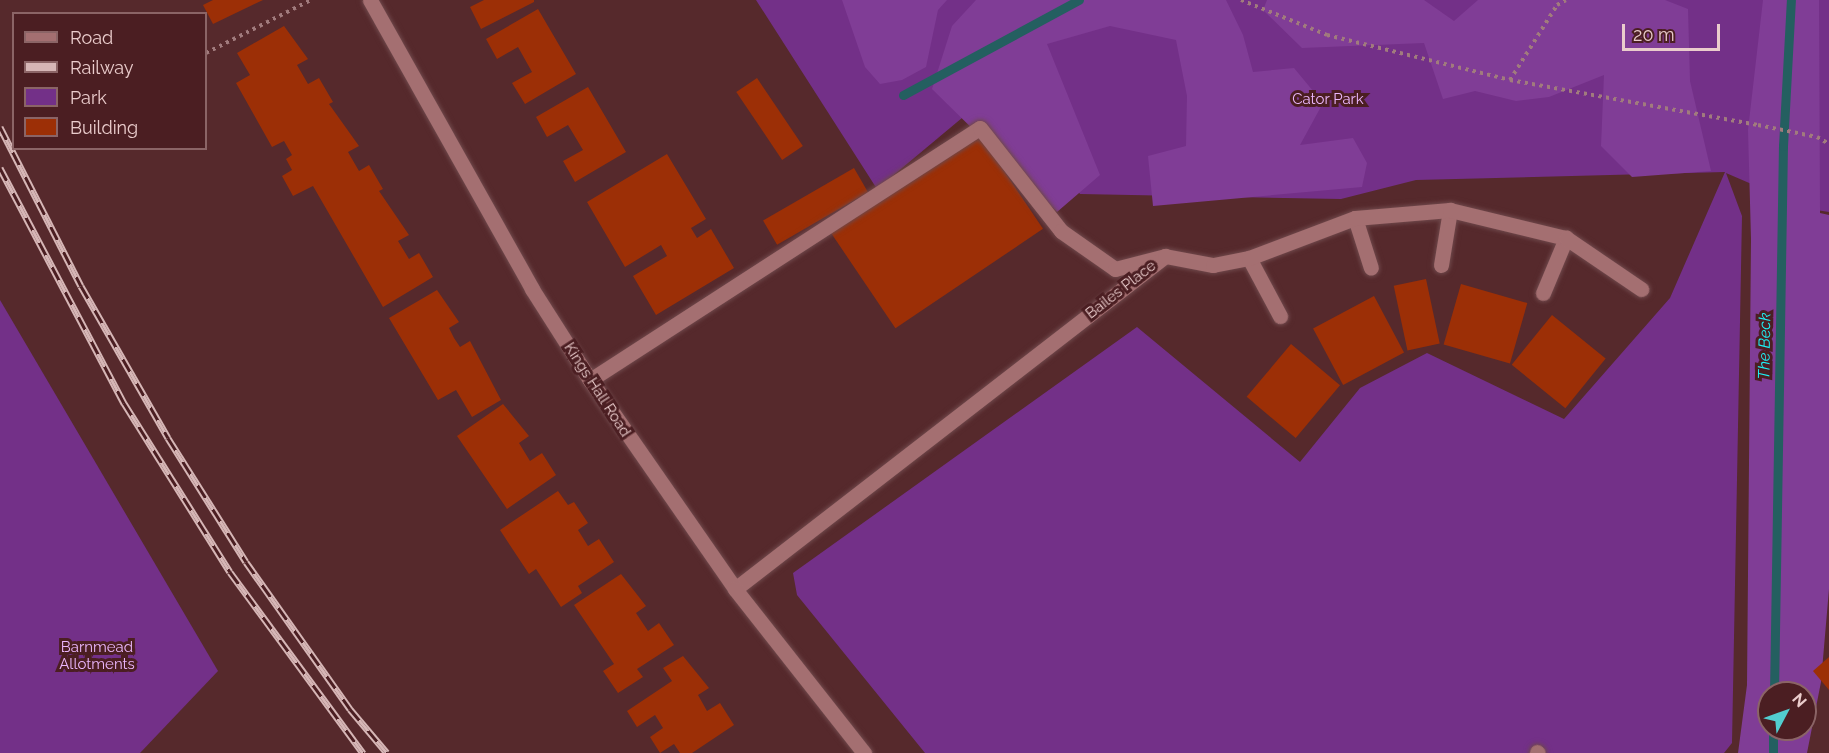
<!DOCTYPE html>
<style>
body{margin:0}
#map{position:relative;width:1829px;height:753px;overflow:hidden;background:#56292c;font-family:Raleway,sans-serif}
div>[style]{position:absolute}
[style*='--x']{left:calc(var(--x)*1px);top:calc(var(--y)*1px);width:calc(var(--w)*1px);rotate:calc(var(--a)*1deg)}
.green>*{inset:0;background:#733088}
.forest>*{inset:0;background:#803d96}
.stream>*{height:9px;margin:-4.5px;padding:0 4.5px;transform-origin:4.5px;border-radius:4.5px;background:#245f60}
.building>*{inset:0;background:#9c2f06;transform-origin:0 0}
.path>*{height:4px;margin-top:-2px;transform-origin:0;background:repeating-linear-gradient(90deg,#a17b7d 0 3px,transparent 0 7.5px)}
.roads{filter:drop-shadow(0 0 2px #6f484b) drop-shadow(0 0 2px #6f484b)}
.service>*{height:15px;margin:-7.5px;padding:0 7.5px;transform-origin:7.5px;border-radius:7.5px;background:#a46f71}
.minor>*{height:15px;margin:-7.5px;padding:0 7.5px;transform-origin:7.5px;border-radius:7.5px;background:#a46f71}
.tertiary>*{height:15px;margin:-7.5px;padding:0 7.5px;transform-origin:7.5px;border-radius:7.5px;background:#a46f71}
.rail>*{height:7px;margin-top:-3.5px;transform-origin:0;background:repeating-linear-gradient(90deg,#4b1e22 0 14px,#d6b6b6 0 28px);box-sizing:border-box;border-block:2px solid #d6b6b6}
span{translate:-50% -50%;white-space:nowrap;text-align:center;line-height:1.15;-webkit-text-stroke:6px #4b1e22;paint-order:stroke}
.park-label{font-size:15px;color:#eab6fc}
.street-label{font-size:15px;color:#eacccc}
.water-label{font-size:16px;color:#1df2f6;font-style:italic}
.legend{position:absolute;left:12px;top:12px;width:195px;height:138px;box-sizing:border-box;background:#4b1e22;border:2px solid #8b6466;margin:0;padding:8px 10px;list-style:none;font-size:18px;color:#eacccc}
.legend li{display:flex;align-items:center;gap:12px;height:30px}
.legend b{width:30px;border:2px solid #8b6466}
.north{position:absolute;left:1757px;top:681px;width:60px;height:60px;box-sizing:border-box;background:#4b1e22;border:2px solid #8b6466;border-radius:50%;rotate:49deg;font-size:16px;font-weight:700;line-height:24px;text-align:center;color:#eacccc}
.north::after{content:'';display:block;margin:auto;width:21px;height:27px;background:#52cdcf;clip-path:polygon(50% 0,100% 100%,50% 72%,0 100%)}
.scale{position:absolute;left:1622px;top:24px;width:98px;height:27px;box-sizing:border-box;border:3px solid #eacccc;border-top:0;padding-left:8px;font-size:18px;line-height:21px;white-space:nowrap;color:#eacccc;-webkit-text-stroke:4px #4b1e22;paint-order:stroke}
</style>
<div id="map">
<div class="green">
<div style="clip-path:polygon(756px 0,1829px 0,1829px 212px,1810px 209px,1726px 173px,1742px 216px,1732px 743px,1724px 753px,925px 753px,797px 595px,793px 573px,1137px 327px,1300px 462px,1360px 388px,1427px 353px,1564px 419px,1670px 298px,1725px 172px,1416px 180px,1341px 199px,1080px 194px,1005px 82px,877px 189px)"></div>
<div style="clip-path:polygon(0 300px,218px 671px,140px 753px,0 753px)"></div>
</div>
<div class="forest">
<div style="clip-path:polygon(842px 0,947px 0,938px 10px,926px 67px,902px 80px,880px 84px,865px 67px)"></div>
<div style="clip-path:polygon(976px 0,1226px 0,1243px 35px,1253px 72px,1294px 68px,1323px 103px,1300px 145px,1353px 138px,1367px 163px,1362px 187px,1153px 206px,1148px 156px,1186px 146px,1187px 96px,1176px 40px,1110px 26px,1047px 44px,1100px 175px,1057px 212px,932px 89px,952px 26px)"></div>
<div style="clip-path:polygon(1267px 0,1424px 0,1454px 21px,1478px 0,1665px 0,1688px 9px,1690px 81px,1711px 171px,1632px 177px,1601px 146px,1604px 75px,1549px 97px,1516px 101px,1475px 91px,1443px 99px,1424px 43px,1302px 48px,1263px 10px)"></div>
<div style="clip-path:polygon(evenodd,1763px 0,1819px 0,1820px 213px,1829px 215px,1829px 589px,1821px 682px,1807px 753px,1738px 753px,1747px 685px,1751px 239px,1748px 130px,1763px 0,1769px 693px,1805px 693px,1805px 729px,1769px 729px,1769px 693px)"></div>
</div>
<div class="stream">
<div style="--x:903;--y:95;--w:200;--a:-28.4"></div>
<div style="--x:1774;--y:693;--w:547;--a:-89.06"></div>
<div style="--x:1783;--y:146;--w:146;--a:-86.9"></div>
<div style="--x:1773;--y:753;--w:24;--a:-90"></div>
</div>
<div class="building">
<div style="clip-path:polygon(213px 0,263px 0,213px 24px,203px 5px)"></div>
<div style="clip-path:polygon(484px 0,534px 0,534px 2px,481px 29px,470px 7px)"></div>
<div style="clip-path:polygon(538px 9px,576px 74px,525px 104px,512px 83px,532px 72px,518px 47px,497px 59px,486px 39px)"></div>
<div style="clip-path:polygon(284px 26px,308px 59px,297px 65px,308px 84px,319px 78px,333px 102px,329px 104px,359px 146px,348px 152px,359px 171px,369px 165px,383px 189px,379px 191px,409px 235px,398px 241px,409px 259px,419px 253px,433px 277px,383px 307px,313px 186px,293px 196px,282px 176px,292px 170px,286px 159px,292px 155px,284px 141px,272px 147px,236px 83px,250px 75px,237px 53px)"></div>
<div style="left:757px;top:78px;width:82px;height:25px;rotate:56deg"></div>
<div style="clip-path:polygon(588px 87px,626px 152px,575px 182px,563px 161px,583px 150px,568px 125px,547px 137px,536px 117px)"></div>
<div style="left:977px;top:131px;width:118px;height:178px;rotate:56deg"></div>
<div style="clip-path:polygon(667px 154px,706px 219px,691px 228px,697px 238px,711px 229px,734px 268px,656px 315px,633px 276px,667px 256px,661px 245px,625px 267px,587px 202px)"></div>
<div style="left:854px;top:168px;width:28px;height:105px;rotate:60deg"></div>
<div style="left:1426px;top:279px;width:66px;height:33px;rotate:78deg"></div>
<div style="left:1461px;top:284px;width:69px;height:63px;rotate:16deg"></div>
<div style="clip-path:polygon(437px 290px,459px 322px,449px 328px,454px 338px,460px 347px,470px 341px,501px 400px,472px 417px,456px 390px,438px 400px,389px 318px)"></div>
<div style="left:1374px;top:296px;width:64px;height:69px;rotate:62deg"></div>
<div style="left:1552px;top:315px;width:69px;height:64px;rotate:39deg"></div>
<div style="left:1291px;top:344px;width:64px;height:69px;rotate:40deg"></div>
<div style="clip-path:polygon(503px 404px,529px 436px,519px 443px,530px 461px,542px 453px,556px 475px,507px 509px,457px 436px)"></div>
<div style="clip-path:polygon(558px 491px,568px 505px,574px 502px,588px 523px,578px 530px,588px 546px,599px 539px,614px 562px,578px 586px,582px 593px,561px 607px,536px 569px,529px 574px,500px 530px)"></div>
<div style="clip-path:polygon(621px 574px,646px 606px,636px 613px,648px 631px,659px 623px,674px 645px,637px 669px,643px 677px,618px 693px,603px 671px,614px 664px,574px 605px)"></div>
<div style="clip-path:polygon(683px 656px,709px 688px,698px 695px,707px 711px,720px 703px,734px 725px,692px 753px,680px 753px,674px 744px,660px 753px,650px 737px,663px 728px,655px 715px,637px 727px,627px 711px,672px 681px,663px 668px)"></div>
<div style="clip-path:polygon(1829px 657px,1829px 690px,1813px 671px)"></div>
</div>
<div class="path">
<div style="--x:1241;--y:0;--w:93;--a:22.1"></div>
<div style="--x:1327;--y:35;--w:188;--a:13.8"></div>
<div style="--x:1510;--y:80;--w:252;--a:10.3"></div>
<div style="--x:1758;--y:125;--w:60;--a:11.5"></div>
<div style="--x:1817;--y:137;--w:14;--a:30"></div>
<div style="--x:206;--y:53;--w:118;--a:-26.8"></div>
<div style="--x:1510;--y:80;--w:89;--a:-57.9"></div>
<div style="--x:1557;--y:5;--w:10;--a:-29"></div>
</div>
<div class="roads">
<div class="service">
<div style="--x:1355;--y:218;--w:52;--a:72.3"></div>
<div style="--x:1249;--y:258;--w:66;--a:61.9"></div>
<div style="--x:1441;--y:265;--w:56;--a:-80.7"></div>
<div style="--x:1543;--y:293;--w:60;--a:-67.3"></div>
<div style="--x:590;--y:380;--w:464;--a:-32.9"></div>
<div style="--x:980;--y:128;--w:131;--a:51.8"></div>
<div style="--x:1061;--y:231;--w:66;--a:35.1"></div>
<div style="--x:1115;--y:269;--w:52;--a:-14.6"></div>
<div style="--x:1537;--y:752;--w:1;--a:45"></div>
</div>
<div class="minor">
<div style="--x:735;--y:589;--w:544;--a:-37.75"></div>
<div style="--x:1165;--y:256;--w:49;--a:10.6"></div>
<div style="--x:1213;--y:265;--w:37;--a:-11"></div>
<div style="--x:1249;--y:258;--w:113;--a:-20.7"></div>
<div style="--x:1355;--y:218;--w:95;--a:-4.8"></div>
<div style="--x:1450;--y:210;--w:119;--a:13.6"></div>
<div style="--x:1566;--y:238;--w:91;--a:34.2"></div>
</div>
<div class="tertiary">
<div style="--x:370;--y:0;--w:331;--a:60.7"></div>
<div style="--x:532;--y:289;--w:108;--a:57.5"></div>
<div style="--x:590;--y:380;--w:254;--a:55.2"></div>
<div style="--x:735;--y:589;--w:209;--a:51.8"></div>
</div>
</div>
<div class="rail">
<div style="--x:0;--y:127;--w:178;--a:63"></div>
<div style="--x:81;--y:286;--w:175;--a:60.2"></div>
<div style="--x:168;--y:438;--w:146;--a:57.8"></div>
<div style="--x:246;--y:562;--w:180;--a:54.7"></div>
<div style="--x:350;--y:709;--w:57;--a:49.9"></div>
<div style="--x:0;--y:168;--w:266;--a:62.2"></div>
<div style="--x:124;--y:403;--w:199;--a:57.9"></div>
<div style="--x:230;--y:572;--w:225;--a:53.7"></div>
</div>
<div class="park-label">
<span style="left:1328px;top:100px">Cator Park</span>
<span style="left:97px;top:656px">Barnmead<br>Allotments</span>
</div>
<div class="street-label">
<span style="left:1121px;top:290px;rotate:-38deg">Bailes Place</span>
<span style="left:597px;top:390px;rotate:57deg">Kings Hall Road</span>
</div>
<div class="water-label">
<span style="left:1765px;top:346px;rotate:-89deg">The Beck</span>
</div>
<ul class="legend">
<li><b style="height:8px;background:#a46f71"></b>Road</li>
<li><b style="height:8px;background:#d6b6b6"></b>Railway</li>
<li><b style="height:16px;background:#733088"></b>Park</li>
<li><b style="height:16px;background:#9c2f06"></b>Building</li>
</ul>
<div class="north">N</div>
<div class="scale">20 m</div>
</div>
